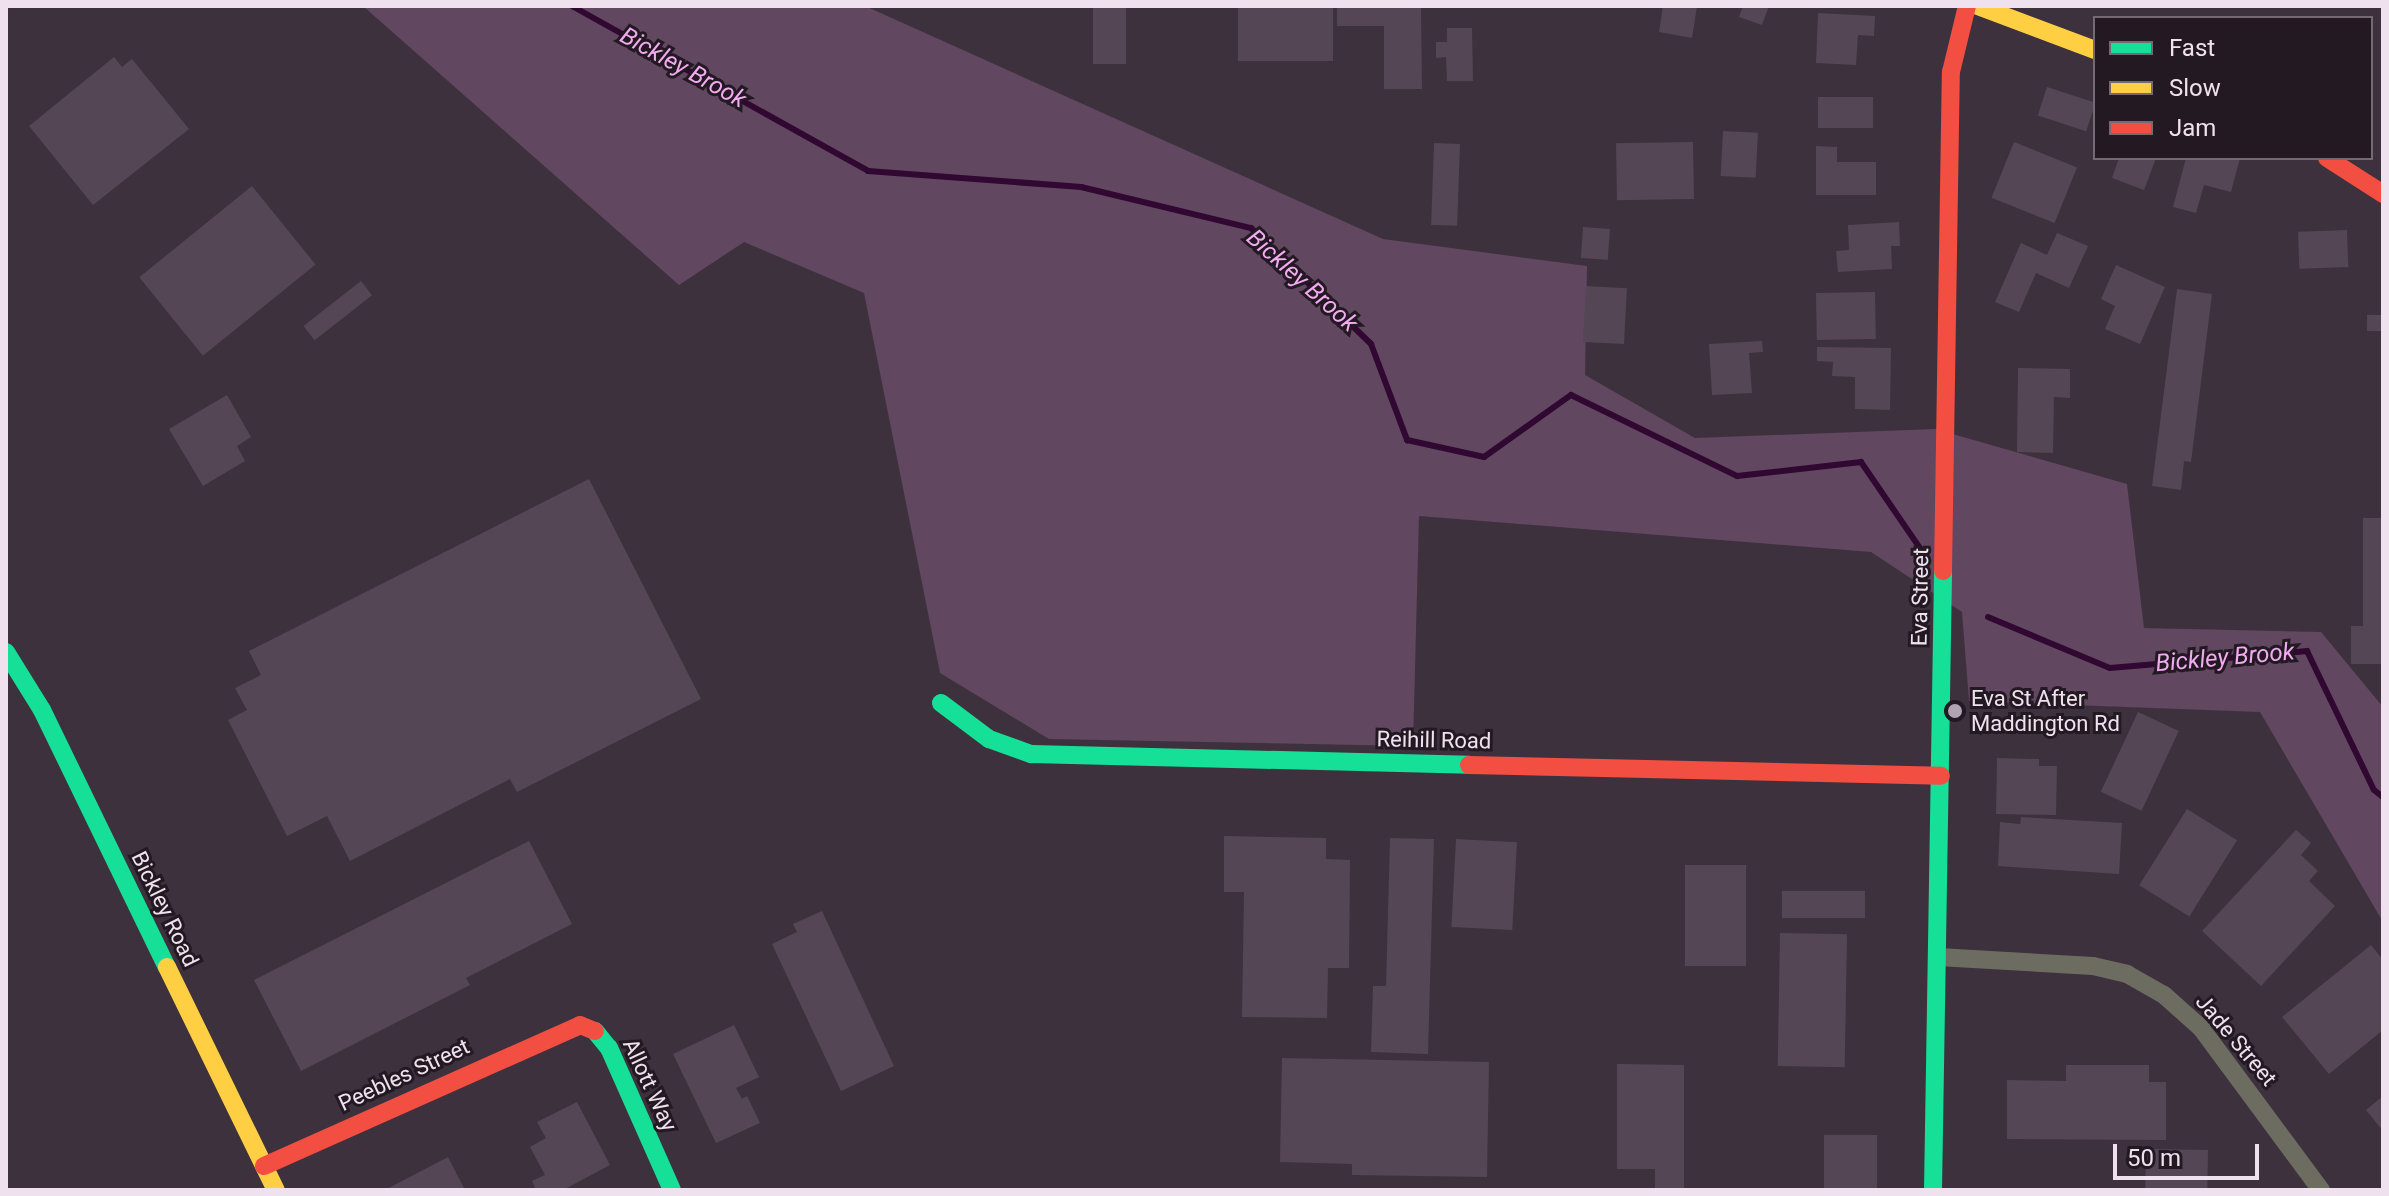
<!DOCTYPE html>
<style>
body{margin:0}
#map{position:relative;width:2389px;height:1196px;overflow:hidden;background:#3d313d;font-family:Roboto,sans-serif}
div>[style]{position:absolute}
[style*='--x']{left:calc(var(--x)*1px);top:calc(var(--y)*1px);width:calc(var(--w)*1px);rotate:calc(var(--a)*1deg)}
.green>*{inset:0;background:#614760}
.stream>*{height:6px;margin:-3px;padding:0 3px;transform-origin:3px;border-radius:3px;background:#300831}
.building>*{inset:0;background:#554655;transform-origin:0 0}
.street>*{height:18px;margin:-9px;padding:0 9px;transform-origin:9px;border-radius:9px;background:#6d6c61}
.fast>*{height:18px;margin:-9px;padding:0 9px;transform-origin:9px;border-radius:9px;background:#16e098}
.slow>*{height:18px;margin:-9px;padding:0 9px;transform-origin:9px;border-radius:9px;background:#ffcf43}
.jam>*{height:18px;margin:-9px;padding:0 9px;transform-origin:9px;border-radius:9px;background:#f24e42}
.dots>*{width:22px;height:22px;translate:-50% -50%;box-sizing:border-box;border:4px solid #231922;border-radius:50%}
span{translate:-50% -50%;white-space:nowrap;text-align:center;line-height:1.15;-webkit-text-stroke:6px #231922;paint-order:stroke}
.street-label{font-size:22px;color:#f0e1ef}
.poi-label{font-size:22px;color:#f0e1ef}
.left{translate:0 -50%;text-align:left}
.water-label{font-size:24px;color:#f2abf0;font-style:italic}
.frame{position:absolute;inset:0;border:8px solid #f0e1ef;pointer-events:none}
.legend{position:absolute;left:2093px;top:16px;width:280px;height:144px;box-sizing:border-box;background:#231922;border:2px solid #756974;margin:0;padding:10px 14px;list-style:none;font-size:24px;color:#f0e1ef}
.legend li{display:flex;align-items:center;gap:16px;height:40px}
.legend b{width:40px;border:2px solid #756974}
.scale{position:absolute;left:2113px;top:1144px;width:146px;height:36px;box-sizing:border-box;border:4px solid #f0e1ef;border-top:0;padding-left:10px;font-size:24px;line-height:28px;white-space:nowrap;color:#f0e1ef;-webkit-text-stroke:6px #231922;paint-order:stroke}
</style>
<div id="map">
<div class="green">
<div style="clip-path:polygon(363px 6px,865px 6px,1383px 239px,1587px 266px,1585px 375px,1695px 438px,1935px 429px,2127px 484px,2144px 628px,2321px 632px,2383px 707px,2383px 922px,2260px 712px,1969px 701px,1962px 612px,1871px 552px,1419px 516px,1413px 746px,1049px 739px,940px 673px,864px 293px,744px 242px,679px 285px)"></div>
</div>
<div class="stream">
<div style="--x:572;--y:6;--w:339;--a:29.1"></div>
<div style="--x:868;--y:171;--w:214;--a:4.3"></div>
<div style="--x:1081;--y:187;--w:175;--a:13.6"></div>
<div style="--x:1251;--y:228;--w:167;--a:44"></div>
<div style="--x:1371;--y:344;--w:103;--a:69.4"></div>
<div style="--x:1407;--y:440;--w:79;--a:12.4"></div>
<div style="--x:1484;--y:457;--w:107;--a:-35.5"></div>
<div style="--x:1571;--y:395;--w:185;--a:26"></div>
<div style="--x:1737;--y:476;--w:125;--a:-6.4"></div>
<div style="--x:1861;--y:462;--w:108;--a:55.6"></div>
<div style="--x:1988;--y:617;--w:132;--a:22.7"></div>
<div style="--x:2110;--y:668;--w:198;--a:-4.9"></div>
<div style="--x:2307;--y:651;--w:154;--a:64.3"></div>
<div style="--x:2374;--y:790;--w:11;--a:38"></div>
</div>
<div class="building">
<div style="left:1093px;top:6px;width:33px;height:58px"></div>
<div style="left:1238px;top:6px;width:95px;height:55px"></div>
<div style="clip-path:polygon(1337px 6px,1421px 6px,1422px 89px,1384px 89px,1384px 26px,1337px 26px)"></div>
<div style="clip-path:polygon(1663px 6px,1697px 6px,1692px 38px,1659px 32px)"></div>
<div style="clip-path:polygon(1743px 6px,1769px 6px,1762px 25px,1739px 17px)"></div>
<div style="clip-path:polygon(1818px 13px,1875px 16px,1874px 36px,1858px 35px,1856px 65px,1816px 63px)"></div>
<div style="clip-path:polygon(1447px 28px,1472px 28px,1473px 81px,1447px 81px,1446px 57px,1436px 58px,1436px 42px,1447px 42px)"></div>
<div style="clip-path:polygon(114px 57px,122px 67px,132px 59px,189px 129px,93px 205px,29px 126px)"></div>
<div style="left:2047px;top:87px;width:51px;height:30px;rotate:18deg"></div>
<div style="left:1873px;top:97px;width:31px;height:55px;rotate:90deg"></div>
<div style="left:1723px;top:131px;width:35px;height:45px;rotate:3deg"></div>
<div style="left:1693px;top:142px;width:57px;height:77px;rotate:89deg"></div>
<div style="left:2014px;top:142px;width:68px;height:60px;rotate:22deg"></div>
<div style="left:1434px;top:143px;width:26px;height:82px;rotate:2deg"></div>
<div style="clip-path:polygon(1816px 146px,1837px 147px,1837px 162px,1876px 162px,1876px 195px,1816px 195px)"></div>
<div style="clip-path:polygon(2119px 158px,2156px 158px,2144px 190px,2112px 178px)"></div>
<div style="clip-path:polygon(2186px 158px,2240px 158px,2231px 192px,2204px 185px,2196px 213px,2173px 207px)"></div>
<div style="left:252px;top:186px;width:101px;height:145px;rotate:51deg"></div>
<div style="clip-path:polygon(1899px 222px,1900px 246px,1891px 246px,1892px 269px,1838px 272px,1836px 251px,1849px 250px,1848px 225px)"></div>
<div style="left:1583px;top:227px;width:27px;height:31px;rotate:4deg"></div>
<div style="left:2347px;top:230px;width:37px;height:49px;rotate:88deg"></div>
<div style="clip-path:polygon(2057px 233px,2088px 246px,2069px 288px,2036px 273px,2019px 312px,1995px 302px,2021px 243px,2047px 255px)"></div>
<div style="clip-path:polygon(2116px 265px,2165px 287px,2140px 344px,2105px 329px,2115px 306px,2101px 299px)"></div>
<div style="left:361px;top:281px;width:18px;height:73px;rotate:52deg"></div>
<div style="left:1586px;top:286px;width:41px;height:56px;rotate:3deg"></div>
<div style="clip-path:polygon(2177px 289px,2212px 294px,2191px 462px,2184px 461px,2181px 490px,2152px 486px)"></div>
<div style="left:1875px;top:292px;width:47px;height:59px;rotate:89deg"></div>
<div style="left:2367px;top:315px;width:16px;height:16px"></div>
<div style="clip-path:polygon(1762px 341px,1763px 352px,1749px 353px,1752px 393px,1712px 395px,1709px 344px)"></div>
<div style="clip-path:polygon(1817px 347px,1891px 348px,1890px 410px,1855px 409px,1855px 377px,1832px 376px,1833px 362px,1817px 361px)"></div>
<div style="clip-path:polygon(2018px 368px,2070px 369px,2070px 398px,2054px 397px,2053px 453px,2017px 452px)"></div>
<div style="clip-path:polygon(227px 395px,251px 437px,237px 446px,245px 461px,203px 486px,169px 429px)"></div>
<div style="clip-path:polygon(589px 479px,701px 699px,517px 792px,510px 779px,350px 861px,327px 816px,287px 836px,228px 720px,247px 710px,235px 688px,261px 675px,249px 651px)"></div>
<div style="clip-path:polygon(2363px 518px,2383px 518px,2383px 664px,2351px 664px,2351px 626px,2363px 626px)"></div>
<div style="left:2138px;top:712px;width:45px;height:88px;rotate:25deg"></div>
<div style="clip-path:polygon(1997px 758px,2039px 759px,2039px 766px,2057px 766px,2056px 815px,1996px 814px)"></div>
<div style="left:2187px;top:809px;width:59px;height:90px;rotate:32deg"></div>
<div style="clip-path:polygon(2021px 817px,2122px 823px,2119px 874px,1998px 866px,2000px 822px,2020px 824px)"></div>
<div style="clip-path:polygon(2296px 830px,2311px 843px,2301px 855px,2318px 871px,2309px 881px,2335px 906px,2261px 986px,2202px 931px)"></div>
<div style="clip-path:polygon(1224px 836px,1326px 838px,1326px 859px,1350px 860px,1349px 968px,1328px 968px,1327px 1018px,1242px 1017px,1244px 892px,1224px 892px)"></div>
<div style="clip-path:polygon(1390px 838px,1434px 839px,1428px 1054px,1371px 1052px,1373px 986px,1386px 986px)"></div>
<div style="left:1456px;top:839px;width:61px;height:88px;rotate:3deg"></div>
<div style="clip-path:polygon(529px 841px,572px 924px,466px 978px,470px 985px,301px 1071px,254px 980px)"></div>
<div style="left:1685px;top:865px;width:61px;height:101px"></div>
<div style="left:1865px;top:891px;width:27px;height:83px;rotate:90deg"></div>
<div style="clip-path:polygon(822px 911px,894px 1066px,841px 1091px,772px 944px,797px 932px,793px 924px)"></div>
<div style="left:1780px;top:933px;width:67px;height:133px;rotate:1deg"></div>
<div style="clip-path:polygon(2371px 945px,2383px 960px,2383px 1030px,2329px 1074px,2282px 1017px)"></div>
<div style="clip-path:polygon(734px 1025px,759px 1077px,736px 1088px,742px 1099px,747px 1096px,760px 1123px,716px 1143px,673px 1054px)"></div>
<div style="clip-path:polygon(1282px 1058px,1489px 1062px,1487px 1177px,1352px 1175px,1352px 1164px,1280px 1162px)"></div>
<div style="clip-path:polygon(1617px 1064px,1684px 1065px,1684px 1190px,1655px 1190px,1655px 1169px,1617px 1169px)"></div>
<div style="clip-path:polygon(2066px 1065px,2149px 1065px,2149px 1082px,2166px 1082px,2166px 1140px,2007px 1139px,2007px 1080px,2066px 1081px)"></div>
<div style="clip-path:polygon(2383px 1096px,2383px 1131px,2366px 1110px)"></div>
<div style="clip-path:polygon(577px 1102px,610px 1165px,563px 1190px,536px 1190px,532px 1181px,545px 1175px,530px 1147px,546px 1138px,537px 1122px)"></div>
<div style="left:1824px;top:1135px;width:53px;height:55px"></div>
<div style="left:2146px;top:1149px;width:62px;height:41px;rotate:1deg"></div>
<div style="clip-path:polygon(448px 1157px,465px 1190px,385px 1190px)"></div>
</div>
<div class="street">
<div style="--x:1938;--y:957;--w:155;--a:3.3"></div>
<div style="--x:2093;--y:966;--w:35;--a:13"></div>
<div style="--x:2127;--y:974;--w:43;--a:29.6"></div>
<div style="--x:2164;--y:995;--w:50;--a:41.7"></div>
<div style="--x:2201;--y:1028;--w:202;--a:53.5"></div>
</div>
<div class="fast">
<div style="--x:6;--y:652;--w:68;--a:58.2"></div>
<div style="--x:42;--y:710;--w:286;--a:64.1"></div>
<div style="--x:941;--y:703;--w:60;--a:36.9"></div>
<div style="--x:989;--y:739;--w:45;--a:19.7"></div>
<div style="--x:1031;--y:754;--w:438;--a:1.4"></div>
<div style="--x:595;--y:1031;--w:22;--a:51"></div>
<div style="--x:609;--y:1048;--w:155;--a:66.1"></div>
<div style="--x:1933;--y:1190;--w:619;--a:-89.07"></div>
</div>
<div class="slow">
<div style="--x:1978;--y:6;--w:125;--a:20.6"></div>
<div style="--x:167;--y:967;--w:248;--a:64"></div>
</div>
<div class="jam">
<div style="--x:2327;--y:158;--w:67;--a:32.7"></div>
<div style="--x:1943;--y:571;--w:499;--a:-89.1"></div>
<div style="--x:1951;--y:72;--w:68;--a:-76.4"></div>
<div style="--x:1469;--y:765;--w:472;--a:1.3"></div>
<div style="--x:264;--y:1166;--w:346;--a:-24"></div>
<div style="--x:580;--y:1025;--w:16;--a:22"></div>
</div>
<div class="dots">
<div style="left:1955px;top:711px;background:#b1a3b1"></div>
</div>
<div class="street-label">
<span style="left:1920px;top:597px;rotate:-89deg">Eva Street</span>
<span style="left:1434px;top:740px;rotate:1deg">Reihill Road</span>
<span style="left:165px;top:909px;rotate:64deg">Bickley Road</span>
<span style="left:2236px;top:1040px;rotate:50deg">Jade Street</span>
<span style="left:404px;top:1075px;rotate:-25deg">Peebles Street</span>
<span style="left:650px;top:1085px;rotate:65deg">Allott Way</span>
</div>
<div class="poi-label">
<span class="left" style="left:1971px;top:711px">Eva St After<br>Maddington Rd</span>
</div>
<div class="water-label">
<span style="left:683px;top:68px;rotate:29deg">Bickley Brook</span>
<span style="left:1302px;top:281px;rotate:42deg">Bickley Brook</span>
<span style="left:2225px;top:658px;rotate:-5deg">Bickley Brook</span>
</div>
<div class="frame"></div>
<ul class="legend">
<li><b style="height:10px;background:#16e098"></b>Fast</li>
<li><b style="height:10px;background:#ffcf43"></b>Slow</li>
<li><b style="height:10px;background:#f24e42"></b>Jam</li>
</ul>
<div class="scale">50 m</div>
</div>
